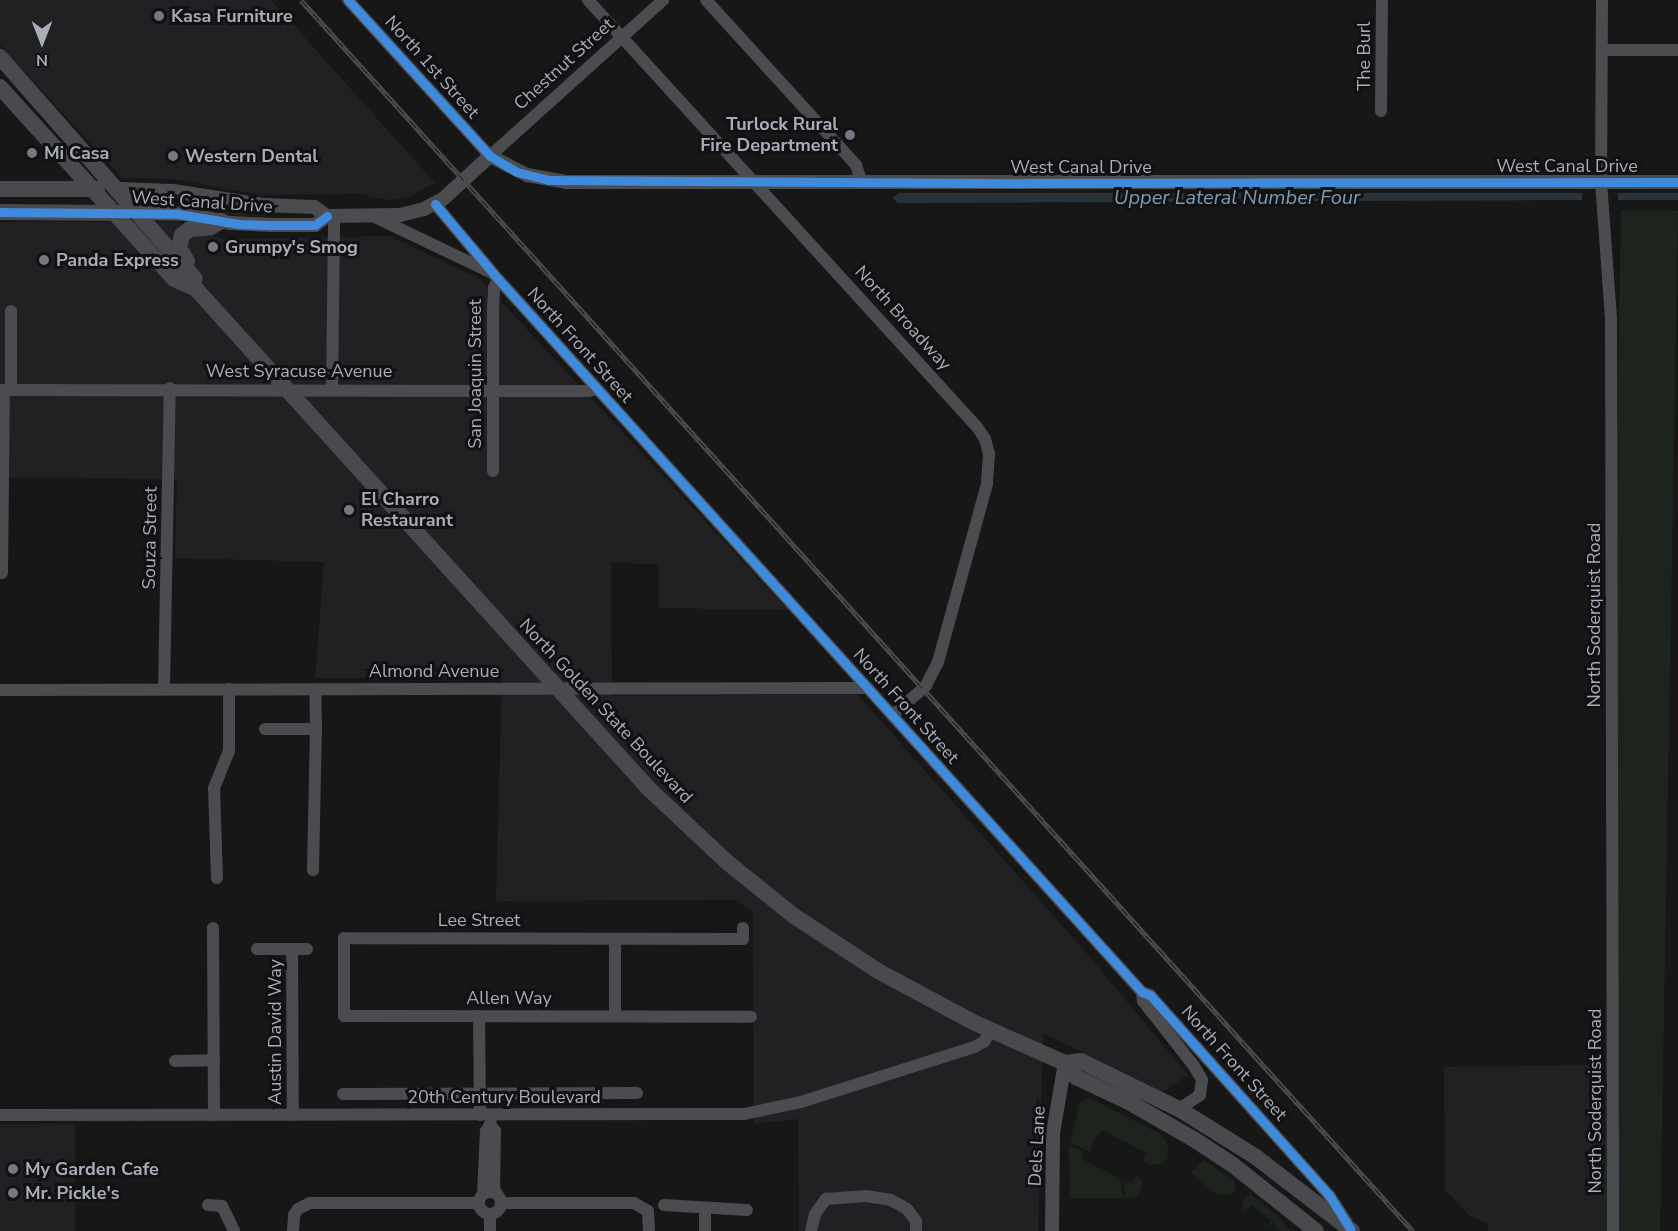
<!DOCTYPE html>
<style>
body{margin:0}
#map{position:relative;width:1678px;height:1231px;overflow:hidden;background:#171717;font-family:"Nunito Sans",sans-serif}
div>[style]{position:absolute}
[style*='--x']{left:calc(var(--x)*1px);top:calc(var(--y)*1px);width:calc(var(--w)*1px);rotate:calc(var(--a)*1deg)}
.built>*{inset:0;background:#212123;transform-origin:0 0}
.green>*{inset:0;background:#1d241e;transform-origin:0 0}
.water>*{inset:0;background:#2a3239;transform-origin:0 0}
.minor>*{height:12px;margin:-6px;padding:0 6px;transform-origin:6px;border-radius:6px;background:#4b4c50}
.minor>.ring{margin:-6px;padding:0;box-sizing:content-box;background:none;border:12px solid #4b4c50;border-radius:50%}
.tertiary>*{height:14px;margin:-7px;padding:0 7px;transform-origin:7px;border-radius:7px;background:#4b4c50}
.secondary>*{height:16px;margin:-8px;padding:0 8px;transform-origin:8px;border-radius:8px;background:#4a4a4e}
.rail>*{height:5px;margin-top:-2.5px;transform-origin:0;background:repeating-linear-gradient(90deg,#111113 0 9px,#4b4c4f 0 18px);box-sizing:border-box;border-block:2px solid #4b4c4f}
.cycleway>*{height:9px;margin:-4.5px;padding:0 4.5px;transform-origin:4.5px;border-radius:4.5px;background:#408adc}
.dots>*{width:16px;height:16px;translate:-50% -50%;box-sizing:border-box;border:3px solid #111113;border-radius:50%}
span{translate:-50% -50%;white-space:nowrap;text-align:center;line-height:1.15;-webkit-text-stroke:6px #111113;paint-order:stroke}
.poi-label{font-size:18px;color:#a8adb8;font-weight:700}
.left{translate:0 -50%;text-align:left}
.right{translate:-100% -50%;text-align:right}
.street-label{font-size:18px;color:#a8adb8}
.water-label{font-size:20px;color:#7f9bb3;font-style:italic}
.north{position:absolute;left:12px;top:12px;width:60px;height:60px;-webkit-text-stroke:4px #111113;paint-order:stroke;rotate:180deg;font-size:16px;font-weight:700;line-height:24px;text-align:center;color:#a8adb8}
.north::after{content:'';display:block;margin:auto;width:21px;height:27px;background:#a8adb8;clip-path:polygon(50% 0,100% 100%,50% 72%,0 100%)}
</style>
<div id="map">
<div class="built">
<div style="clip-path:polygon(0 0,271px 0,435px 183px,409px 197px,388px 200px,358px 194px,261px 195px,172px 179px,122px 178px,0 45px)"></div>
<div style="clip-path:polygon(0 222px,176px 222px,224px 239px,390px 236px,480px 279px,788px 610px,659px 608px,659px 564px,611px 563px,612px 696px,857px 694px,1089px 956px,1188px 1075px,1163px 1092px,1043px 1033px,1038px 1231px,799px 1231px,798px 1119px,754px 1124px,753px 912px,737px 900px,496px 901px,502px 678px,315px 678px,324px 562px,175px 558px,177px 479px,0 477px)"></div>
<div style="clip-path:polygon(1604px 1065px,1604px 1231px,1488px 1231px,1488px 1224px,1470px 1216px,1445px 1190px,1444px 1067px)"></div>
<div style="left:0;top:1124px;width:75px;height:107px"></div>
</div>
<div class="green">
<div style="clip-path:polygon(150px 203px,234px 208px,269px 213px,269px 215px,239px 216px,194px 207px,150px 206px)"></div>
<div style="left:1621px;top:210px;width:57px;height:1021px;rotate:1deg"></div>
<div style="clip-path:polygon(1090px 1098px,1162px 1135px,1168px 1145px,1167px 1158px,1162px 1163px,1152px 1165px,1143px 1161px,1147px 1153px,1102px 1130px,1093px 1141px,1090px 1152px,1070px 1142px,1080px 1102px)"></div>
<div style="clip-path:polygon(1069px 1145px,1083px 1151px,1082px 1157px,1085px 1161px,1120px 1178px,1124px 1198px,1070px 1198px)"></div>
<div style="clip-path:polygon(1204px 1160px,1234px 1181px,1236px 1188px,1231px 1194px,1217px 1195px,1191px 1173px)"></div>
<div style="clip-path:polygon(1136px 1176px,1141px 1179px,1142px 1188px,1134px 1198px,1126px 1198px,1123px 1180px,1132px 1184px)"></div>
<div style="clip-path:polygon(1250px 1194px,1277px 1215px,1291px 1231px,1280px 1231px,1273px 1223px,1267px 1228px,1271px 1220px,1252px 1205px,1244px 1211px,1242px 1203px)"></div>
</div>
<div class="water">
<div style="clip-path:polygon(899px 193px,1582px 193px,1582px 200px,898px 203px,892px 198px)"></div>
<div style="left:1618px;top:193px;width:60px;height:7px"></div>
</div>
<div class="minor">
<div style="--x:348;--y:0;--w:211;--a:47.7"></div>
<div style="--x:490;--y:156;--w:233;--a:-42"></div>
<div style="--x:588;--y:0;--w:578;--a:47.67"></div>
<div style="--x:977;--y:427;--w:14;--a:56"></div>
<div style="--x:985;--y:439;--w:16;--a:75"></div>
<div style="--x:989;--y:454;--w:30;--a:94"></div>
<div style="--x:987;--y:484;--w:185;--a:105.4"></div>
<div style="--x:938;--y:662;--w:27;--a:117"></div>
<div style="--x:926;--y:686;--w:45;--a:139.5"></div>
<div style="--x:706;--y:0;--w:223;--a:47.7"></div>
<div style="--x:856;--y:165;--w:16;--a:72"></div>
<div style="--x:1602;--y:0;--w:182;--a:90.3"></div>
<div style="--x:1601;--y:182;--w:135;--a:85.8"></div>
<div style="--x:1611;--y:317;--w:914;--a:89.87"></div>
<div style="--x:1602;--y:50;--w:76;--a:0"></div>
<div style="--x:1381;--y:111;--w:111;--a:-89.5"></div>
<div style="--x:435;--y:204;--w:98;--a:50"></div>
<div style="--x:498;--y:279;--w:961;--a:47.91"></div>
<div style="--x:1142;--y:992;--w:9;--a:21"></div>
<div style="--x:1150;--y:995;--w:268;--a:48.2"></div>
<div style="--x:1329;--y:1195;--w:33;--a:57"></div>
<div style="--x:373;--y:216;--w:130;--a:25.6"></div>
<div style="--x:0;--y:390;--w:589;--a:0.1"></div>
<div style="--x:589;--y:391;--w:8;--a:-14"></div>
<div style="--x:11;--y:390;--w:79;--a:-90"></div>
<div style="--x:332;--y:390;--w:174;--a:-89.3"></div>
<div style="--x:493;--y:471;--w:161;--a:-90"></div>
<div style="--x:493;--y:310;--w:22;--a:-87"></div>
<div style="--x:494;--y:288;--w:10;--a:-66"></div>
<div style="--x:2;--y:573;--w:183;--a:-89.4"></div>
<div style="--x:164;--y:689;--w:301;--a:-88.9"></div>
<div style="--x:0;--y:690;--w:868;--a:-0.13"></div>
<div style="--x:265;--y:729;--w:51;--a:0"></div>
<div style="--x:316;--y:729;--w:39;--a:-91"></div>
<div style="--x:313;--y:870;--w:141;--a:-88.8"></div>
<div style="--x:217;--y:878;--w:90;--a:-91.9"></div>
<div style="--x:214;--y:788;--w:40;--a:-68"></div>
<div style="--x:229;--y:751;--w:62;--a:-90"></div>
<div style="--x:213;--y:928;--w:187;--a:89.7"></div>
<div style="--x:743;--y:928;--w:11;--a:90"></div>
<div style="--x:743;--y:939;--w:399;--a:-179.9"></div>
<div style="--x:344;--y:938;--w:78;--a:90"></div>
<div style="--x:344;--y:1016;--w:407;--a:0.1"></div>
<div style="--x:615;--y:939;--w:77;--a:90"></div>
<div style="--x:257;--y:949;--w:50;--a:0"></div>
<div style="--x:292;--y:949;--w:166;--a:89.7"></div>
<div style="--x:1142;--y:992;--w:9;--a:84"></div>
<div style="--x:1143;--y:1001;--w:83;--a:51.9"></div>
<div style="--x:1194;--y:1066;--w:16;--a:60"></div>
<div style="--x:1202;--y:1080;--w:15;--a:98"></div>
<div style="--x:1200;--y:1095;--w:25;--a:146"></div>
<div style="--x:479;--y:1016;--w:99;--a:89.4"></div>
<div style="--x:175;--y:1061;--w:39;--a:-1"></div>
<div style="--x:343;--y:1094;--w:294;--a:-0.2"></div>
<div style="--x:0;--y:1115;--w:744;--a:-0.08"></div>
<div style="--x:744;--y:1114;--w:58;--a:-11.9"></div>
<div style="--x:801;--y:1102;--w:182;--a:-17.6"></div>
<div style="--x:974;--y:1047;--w:11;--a:-27"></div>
<div style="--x:984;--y:1042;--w:13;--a:-58"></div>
<div style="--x:490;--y:1125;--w:8;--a:50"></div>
<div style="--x:495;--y:1131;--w:57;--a:91"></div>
<div style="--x:494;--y:1188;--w:7;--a:63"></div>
<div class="ring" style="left:479px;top:1192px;width:10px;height:10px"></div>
<div style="--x:483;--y:1194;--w:63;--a:-87.3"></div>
<div style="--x:486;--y:1131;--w:7;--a:-56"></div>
<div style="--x:490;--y:1125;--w:10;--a:-84"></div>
<div style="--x:502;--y:1203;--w:132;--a:0"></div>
<div style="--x:634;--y:1203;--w:16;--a:30"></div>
<div style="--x:648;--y:1211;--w:20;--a:87"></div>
<div style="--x:208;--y:1205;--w:14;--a:4"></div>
<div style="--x:222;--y:1206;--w:28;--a:64"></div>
<div style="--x:664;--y:1205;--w:83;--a:3.4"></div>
<div style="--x:705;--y:1209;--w:22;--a:90"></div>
<div style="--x:293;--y:1231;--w:16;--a:-86"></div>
<div style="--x:294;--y:1215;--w:7;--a:-56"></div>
<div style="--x:298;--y:1209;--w:13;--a:-27"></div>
<div style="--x:310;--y:1203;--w:169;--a:0"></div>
<div style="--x:490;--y:1231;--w:16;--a:-90"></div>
<div style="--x:811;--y:1231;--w:17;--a:-77"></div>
<div style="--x:815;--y:1214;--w:19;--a:-54"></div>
<div style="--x:826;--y:1199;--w:40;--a:-4.3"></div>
<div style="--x:866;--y:1196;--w:25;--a:9"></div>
<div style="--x:891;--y:1200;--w:18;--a:29"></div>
<div style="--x:907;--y:1209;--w:15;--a:53"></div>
<div style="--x:916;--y:1221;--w:10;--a:90"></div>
</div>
<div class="tertiary">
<div style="--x:119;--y:189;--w:54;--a:2.1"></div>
<div style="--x:173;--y:191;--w:91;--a:8.8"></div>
<div style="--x:263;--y:205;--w:51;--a:2.2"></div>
<div style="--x:314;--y:207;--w:16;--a:35"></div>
<div style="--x:139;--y:213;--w:50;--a:1.1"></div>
<div style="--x:189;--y:214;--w:42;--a:12.4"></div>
<div style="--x:230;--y:223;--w:43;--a:2.7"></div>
<div style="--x:273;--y:225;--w:42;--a:0"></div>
<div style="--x:315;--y:225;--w:15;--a:-37"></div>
<div style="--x:327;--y:216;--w:73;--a:-0.8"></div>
<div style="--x:400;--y:215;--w:25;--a:-14"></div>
<div style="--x:424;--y:209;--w:21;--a:-28"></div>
<div style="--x:443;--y:199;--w:64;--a:-42.5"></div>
<div style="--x:490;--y:156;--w:42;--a:27.2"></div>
<div style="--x:527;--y:175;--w:40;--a:10"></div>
<div style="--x:566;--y:182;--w:1112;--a:0"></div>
<div style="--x:1052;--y:1231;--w:98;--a:-89.4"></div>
<div style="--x:1053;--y:1133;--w:71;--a:-80.3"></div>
</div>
<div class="secondary">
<div style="--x:0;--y:57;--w:295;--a:48.7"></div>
<div style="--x:0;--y:87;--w:259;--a:47.8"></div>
<div style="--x:174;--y:279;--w:24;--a:24"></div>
<div style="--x:196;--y:289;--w:675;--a:47.82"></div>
<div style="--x:649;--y:789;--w:107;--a:43.1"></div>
<div style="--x:727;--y:862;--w:86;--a:38.9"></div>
<div style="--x:794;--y:916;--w:100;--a:33.2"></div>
<div style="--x:878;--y:971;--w:110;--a:28.2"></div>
<div style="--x:975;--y:1023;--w:98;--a:24"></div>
<div style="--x:1065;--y:1063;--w:18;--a:52"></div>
<div style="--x:1076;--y:1077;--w:59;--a:25.3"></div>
<div style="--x:1129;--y:1102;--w:76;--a:29.9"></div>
<div style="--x:1195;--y:1140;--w:45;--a:33.3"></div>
<div style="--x:1233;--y:1165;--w:106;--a:38.5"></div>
<div style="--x:0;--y:189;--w:97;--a:0"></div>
<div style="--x:0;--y:212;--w:119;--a:0.5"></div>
<div style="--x:187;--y:261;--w:15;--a:-122"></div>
<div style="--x:179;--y:248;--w:13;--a:-77"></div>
<div style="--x:182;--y:235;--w:10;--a:-37"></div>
<div style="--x:190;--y:229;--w:21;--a:-5"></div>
<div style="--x:211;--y:227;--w:12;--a:-31"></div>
<div style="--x:1065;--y:1063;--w:16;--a:-7"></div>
<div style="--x:1081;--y:1061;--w:109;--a:26.1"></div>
<div style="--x:1179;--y:1109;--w:91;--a:31.9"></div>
<div style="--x:1256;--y:1157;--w:121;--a:37.6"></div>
</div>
<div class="rail">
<div style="--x:301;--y:0;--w:1659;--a:47.91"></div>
</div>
<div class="cycleway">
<div style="--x:348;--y:0;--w:211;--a:47.7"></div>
<div style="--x:490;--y:156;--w:31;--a:31"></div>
<div style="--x:517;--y:172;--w:32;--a:14"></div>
<div style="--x:548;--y:180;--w:476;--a:0.4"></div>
<div style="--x:1024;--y:183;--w:654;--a:-0.09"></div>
<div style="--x:435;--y:204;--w:98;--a:50"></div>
<div style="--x:498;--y:279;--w:961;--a:47.91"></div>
<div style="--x:1142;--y:992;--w:9;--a:21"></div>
<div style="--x:1150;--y:995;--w:268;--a:48.2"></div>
<div style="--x:1329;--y:1195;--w:40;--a:58"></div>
<div style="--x:0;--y:212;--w:178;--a:0.6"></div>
<div style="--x:178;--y:214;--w:62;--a:9.3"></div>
<div style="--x:239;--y:224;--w:34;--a:2"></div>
<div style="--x:273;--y:225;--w:42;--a:0"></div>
<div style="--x:315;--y:225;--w:15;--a:-37"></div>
</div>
<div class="dots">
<div style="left:159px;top:16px;background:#757880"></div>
<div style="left:850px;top:135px;background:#757880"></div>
<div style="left:32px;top:153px;background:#757880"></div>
<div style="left:173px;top:156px;background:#757880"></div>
<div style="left:213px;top:247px;background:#757880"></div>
<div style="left:44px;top:260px;background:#757880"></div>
<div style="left:349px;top:510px;background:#757880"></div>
<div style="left:13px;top:1169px;background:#757880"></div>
<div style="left:13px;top:1193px;background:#757880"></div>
</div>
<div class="poi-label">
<span class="left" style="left:171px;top:16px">Kasa Furniture</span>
<span class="right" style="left:838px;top:135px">Turlock Rural<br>Fire Department</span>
<span class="left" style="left:44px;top:153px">Mi Casa</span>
<span class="left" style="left:185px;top:156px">Western Dental</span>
<span class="left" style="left:225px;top:247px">Grumpy's Smog</span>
<span class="left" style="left:56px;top:260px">Panda Express</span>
<span class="left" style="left:361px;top:510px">El Charro<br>Restaurant</span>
<span class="left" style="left:25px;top:1169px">My Garden Cafe</span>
<span class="left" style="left:25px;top:1193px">Mr. Pickle's</span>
</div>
<div class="street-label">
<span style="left:1364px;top:56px;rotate:-90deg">The Burl</span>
<span style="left:564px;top:64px;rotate:-42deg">Chestnut Street</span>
<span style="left:432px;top:67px;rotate:48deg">North 1st Street</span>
<span style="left:1567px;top:166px">West Canal Drive</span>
<span style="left:1081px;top:167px">West Canal Drive</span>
<span style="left:202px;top:202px;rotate:4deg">West Canal Drive</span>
<span style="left:903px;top:318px;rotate:48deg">North Broadway</span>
<span style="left:580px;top:345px;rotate:48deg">North Front Street</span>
<span style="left:299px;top:371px">West Syracuse Avenue</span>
<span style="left:475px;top:374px;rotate:-90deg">San Joaquin Street</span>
<span style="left:150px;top:538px;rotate:-89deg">Souza Street</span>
<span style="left:1594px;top:615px;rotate:-90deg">North Soderquist Road</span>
<span style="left:434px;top:671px">Almond Avenue</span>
<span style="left:906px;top:706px;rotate:48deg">North Front Street</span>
<span style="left:606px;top:711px;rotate:47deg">North Golden State Boulevard</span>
<span style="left:479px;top:920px">Lee Street</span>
<span style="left:509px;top:998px">Allen Way</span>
<span style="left:275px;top:1032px;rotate:-90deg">Austin David Way</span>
<span style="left:1234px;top:1063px;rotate:48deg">North Front Street</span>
<span style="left:504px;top:1097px">20th Century Boulevard</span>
<span style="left:1595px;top:1101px;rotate:-90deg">North Soderquist Road</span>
<span style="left:1037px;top:1146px;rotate:-87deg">Dels Lane</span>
</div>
<div class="water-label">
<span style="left:1237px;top:197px">Upper Lateral Number Four</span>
</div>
<div class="north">N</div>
</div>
